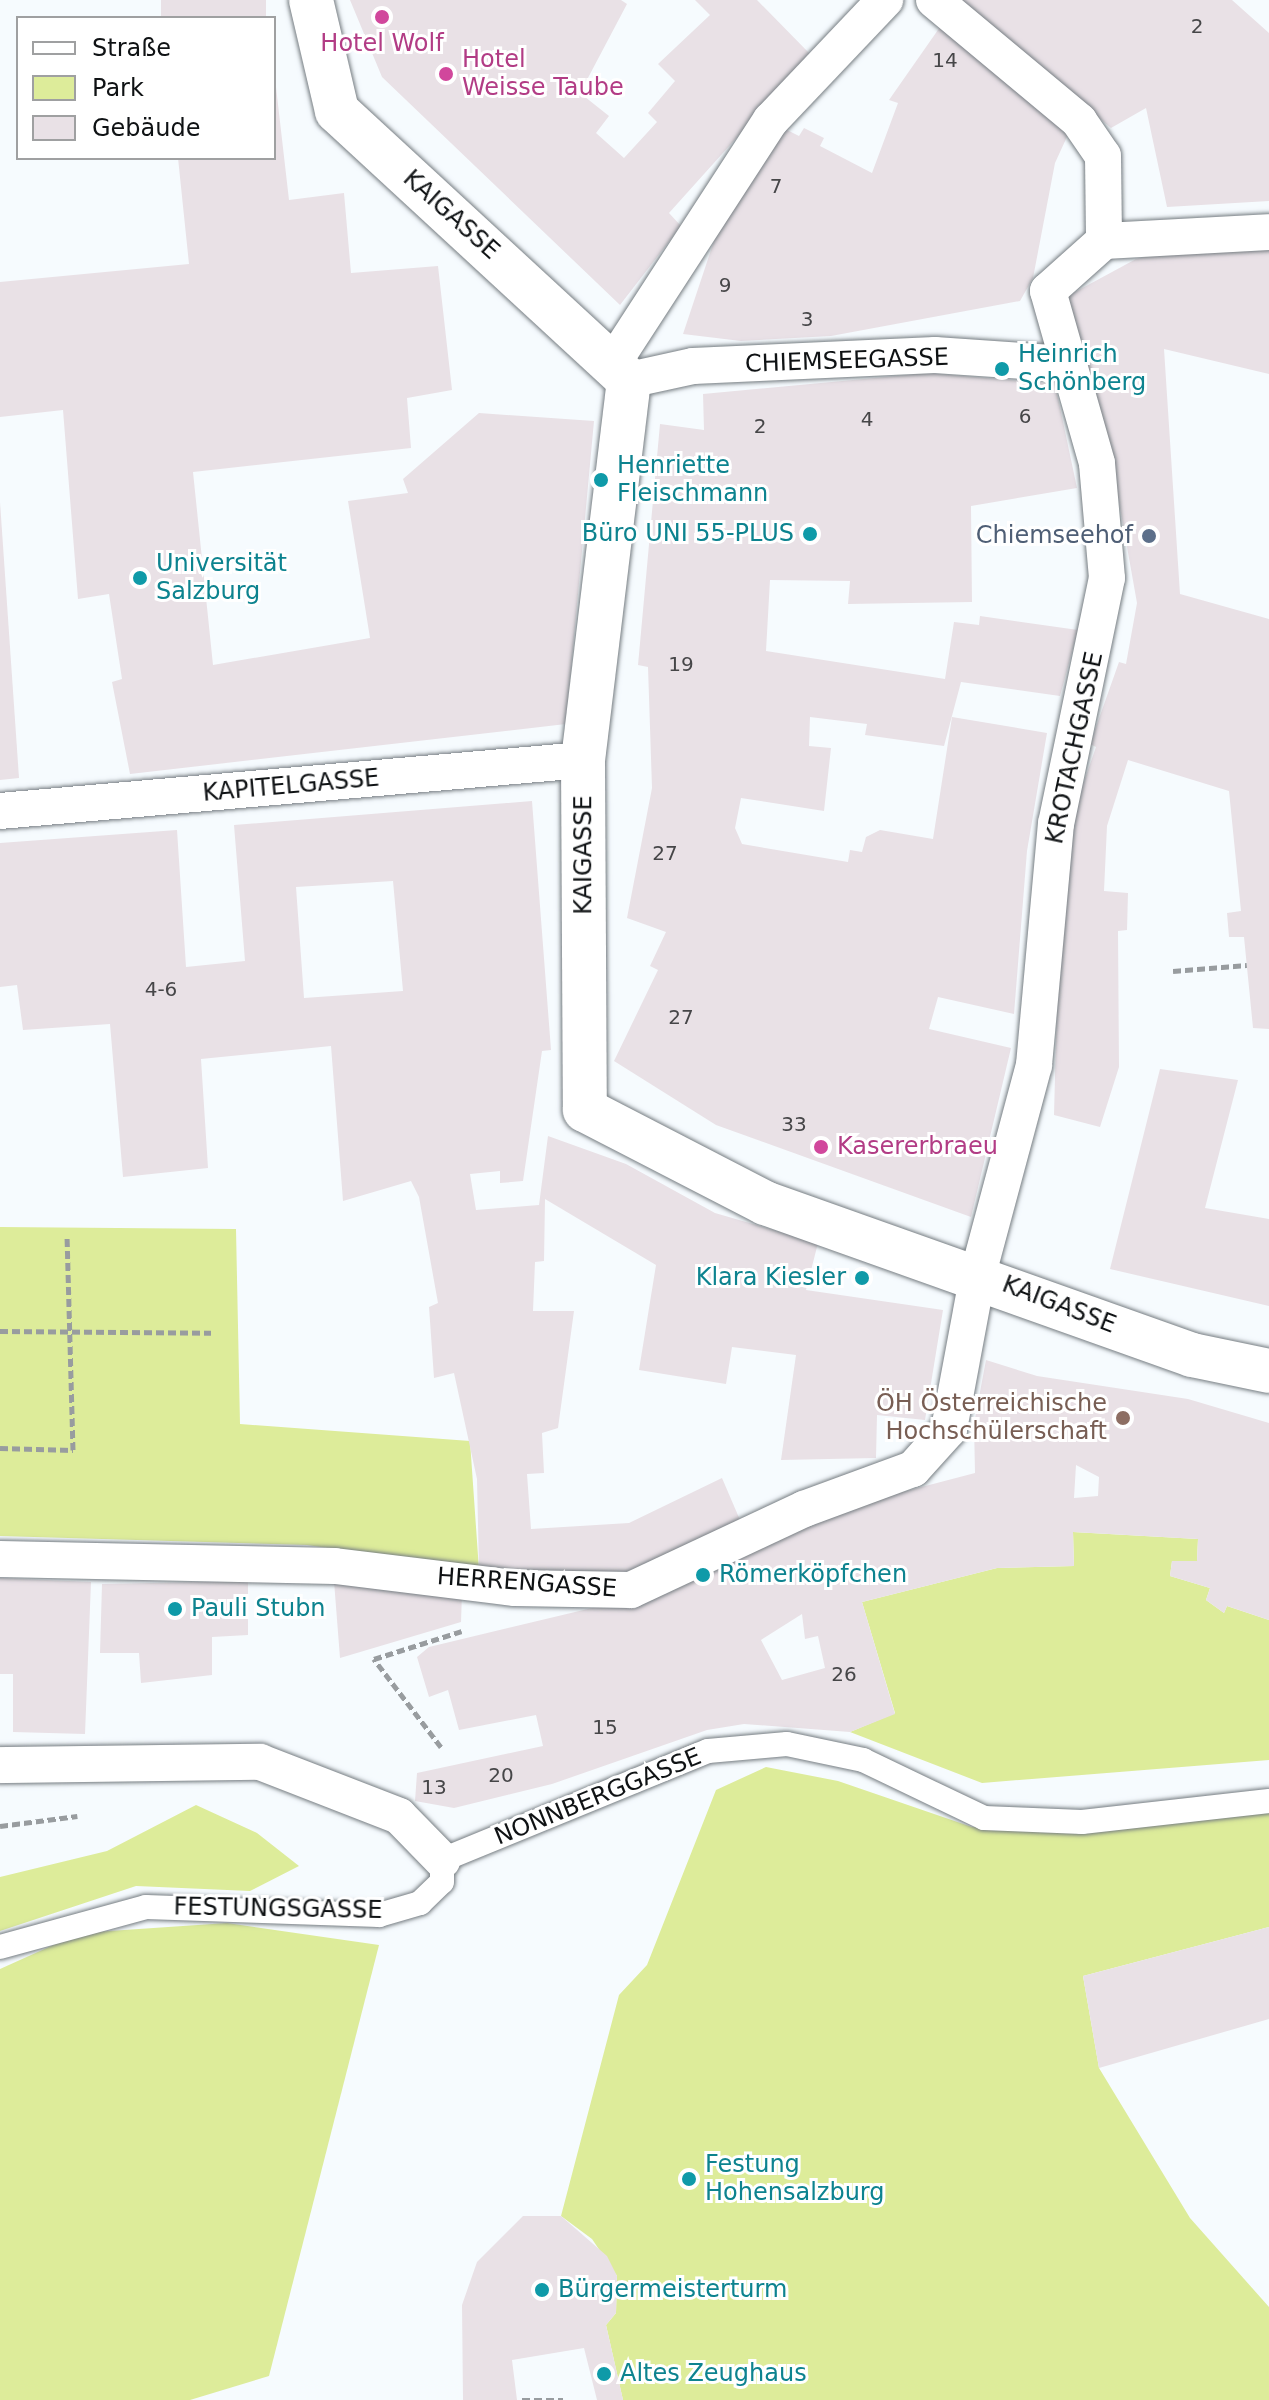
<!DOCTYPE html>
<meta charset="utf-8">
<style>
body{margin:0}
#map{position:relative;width:1269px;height:2400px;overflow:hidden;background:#f6fbfe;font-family:"DejaVu Sans",sans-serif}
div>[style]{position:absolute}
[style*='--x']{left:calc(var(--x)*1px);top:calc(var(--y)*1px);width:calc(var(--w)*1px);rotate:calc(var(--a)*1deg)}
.green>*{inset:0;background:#ddec9a}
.building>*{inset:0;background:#e9e1e6;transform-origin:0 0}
.path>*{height:5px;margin-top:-2.5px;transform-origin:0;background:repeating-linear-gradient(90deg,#989c9f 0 8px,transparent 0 12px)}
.roads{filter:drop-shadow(0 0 2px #767d82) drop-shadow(0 0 2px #767d82)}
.service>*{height:24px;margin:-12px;padding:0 12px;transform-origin:12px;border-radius:12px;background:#fff}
.pedestrian>*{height:36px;margin:-18px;padding:0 18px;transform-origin:18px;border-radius:18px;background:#fff}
.minor>*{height:44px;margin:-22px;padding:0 22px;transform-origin:22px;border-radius:22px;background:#fff}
.dots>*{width:22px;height:22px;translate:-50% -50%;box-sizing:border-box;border:4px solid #fff;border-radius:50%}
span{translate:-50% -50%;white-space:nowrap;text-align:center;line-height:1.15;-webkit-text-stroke:6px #fff;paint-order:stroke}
.number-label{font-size:20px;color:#464648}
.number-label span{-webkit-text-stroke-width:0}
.hotel-label{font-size:24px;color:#b23c85}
.left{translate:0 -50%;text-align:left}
.street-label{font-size:24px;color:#0f1214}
.culture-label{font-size:24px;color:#0d838f}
.right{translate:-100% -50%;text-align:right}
.service-label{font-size:24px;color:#4e5e75}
.education-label{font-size:24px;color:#785e54}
.legend{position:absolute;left:16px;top:16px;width:260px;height:144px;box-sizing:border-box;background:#fff;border:2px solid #9fa0a1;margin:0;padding:10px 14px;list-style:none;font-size:24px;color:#0f1214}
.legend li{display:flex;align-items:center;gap:16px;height:40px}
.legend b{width:40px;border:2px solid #9fa0a1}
</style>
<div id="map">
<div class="green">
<div style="clip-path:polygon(0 1227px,236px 1229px,240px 1424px,470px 1441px,479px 1570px,307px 1545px,0 1536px)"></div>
<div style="clip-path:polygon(1073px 1532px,1198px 1539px,1197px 1561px,1172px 1561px,1170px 1576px,1210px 1588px,1206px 1600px,1224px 1613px,1227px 1606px,1269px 1620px,1269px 1760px,982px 1783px,850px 1732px,895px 1713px,862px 1602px,997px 1568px,1074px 1566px)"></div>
<div style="clip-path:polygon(766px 1767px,838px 1781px,972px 1827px,1096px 1830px,1269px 1805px,1269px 1927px,1083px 1976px,1099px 2068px,1190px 2218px,1269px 2307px,1269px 2400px,623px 2400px,606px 2325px,616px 2313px,617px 2276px,592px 2239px,561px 2216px,619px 1995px,647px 1965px,716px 1790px)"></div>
<div style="clip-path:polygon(196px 1805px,257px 1833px,299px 1866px,250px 1891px,136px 1886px,0 1931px,0 1877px,107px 1851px)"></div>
<div style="clip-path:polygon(227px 1923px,379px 1945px,269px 2376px,190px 2400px,0 2400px,0 1969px,80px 1933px)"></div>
</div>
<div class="building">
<div style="left:161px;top:0;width:105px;height:18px"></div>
<div style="clip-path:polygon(350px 0,621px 0,627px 4px,580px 93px,609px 116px,596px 133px,624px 158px,657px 122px,648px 113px,675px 81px,658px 64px,710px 15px,695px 0,757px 0,811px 55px,669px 213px,681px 226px,620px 305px,382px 77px)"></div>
<div style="clip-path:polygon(960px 0,1232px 0,1269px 33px,1269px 201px,1167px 207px,1146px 108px,1111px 128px)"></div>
<div style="clip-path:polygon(940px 27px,1071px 128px,1055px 163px,1033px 278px,1020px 301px,831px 336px,741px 341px,683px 334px,719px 226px,779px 126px,799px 136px,804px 128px,824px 138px,820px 146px,872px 173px,898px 103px,889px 100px)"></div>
<div style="clip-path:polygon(276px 87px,289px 200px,344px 193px,351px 273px,438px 266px,452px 390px,407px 398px,411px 448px,193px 472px,213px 665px,370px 638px,348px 501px,408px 493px,403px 479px,479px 413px,594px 421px,566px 724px,130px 774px,112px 682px,122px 679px,109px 594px,78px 599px,63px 410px,0 417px,0 282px,189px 264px,178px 158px,274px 158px)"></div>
<div style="clip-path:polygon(1192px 247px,1269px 250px,1269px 374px,1164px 349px,1180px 594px,1269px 619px,1269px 1029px,1253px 1028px,1244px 937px,1229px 937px,1227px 913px,1241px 911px,1229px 791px,1128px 760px,1107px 826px,1104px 891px,1128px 893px,1127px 930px,1118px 931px,1119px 1067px,1100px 1127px,1054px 1115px,1060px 887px,1071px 819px,1096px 747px,1090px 744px,1119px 662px,1126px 664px,1137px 603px,1108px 440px,1064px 298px,1136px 259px)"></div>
<div style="clip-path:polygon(928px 373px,1055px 384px,1077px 488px,971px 506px,972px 602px,848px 604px,850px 581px,770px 580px,766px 651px,945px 679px,954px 622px,979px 625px,980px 616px,1078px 630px,1060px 696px,961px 682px,944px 746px,865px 735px,867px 724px,810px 717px,809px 746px,831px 748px,824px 811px,741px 798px,735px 828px,742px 844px,848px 862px,850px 850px,862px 852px,866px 837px,880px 830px,933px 839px,952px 717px,1047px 733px,1027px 851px,1014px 1014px,938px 997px,929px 1029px,1011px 1048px,971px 1217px,716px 1125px,614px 1061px,658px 970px,650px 966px,666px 932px,627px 918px,652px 788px,648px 667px,638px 665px,660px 424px,704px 430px,703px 394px)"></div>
<div style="clip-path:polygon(0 502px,19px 778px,0 780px)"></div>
<div style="clip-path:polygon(evenodd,532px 801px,551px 1050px,542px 1051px,523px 1181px,500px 1183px,500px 1171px,470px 1174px,476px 1210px,539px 1205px,548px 1136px,626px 1164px,715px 1213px,818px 1243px,806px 1290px,943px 1310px,925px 1420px,877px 1415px,876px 1458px,781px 1460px,796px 1355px,732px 1347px,726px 1384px,639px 1370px,656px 1265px,545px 1199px,544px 1261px,535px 1262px,533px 1311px,574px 1311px,558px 1428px,542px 1433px,544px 1473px,527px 1474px,531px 1529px,629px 1523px,722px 1478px,740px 1520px,626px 1573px,479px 1570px,477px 1479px,454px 1373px,434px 1378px,429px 1307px,438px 1303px,419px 1197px,411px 1181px,343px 1201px,331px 1046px,201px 1059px,208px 1168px,123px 1177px,110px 1024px,23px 1030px,17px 985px,0 987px,0 843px,177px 830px,186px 967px,245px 961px,234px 825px,532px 801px,393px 881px,403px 991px,304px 998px,296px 887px,393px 881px)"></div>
<div style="clip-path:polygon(1160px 1069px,1238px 1080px,1205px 1208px,1269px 1219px,1269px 1306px,1110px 1269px)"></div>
<div style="clip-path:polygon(evenodd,986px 1360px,1037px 1376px,1188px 1399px,1269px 1423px,1269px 1620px,1227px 1606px,1224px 1613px,1206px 1600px,1210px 1588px,1170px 1576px,1172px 1561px,1197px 1561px,1198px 1539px,1073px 1532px,1074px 1566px,997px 1568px,862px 1602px,895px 1714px,850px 1732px,744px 1724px,707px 1730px,552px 1784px,454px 1808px,415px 1801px,417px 1773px,543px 1746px,536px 1715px,459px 1730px,448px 1690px,429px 1697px,417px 1657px,429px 1647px,617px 1602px,834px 1510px,975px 1473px,974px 1424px,986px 1360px,1076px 1465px,1099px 1477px,1098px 1496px,1074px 1498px,1076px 1465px,986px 1360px,802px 1614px,805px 1639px,818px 1636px,825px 1668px,782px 1680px,761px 1640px,802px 1614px)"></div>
<div style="clip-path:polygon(0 1578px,91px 1582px,85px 1734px,13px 1732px,13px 1674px,0 1674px)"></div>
<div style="clip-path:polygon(248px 1581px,248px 1635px,212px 1637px,212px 1675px,141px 1683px,139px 1653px,100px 1653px,102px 1584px)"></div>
<div style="clip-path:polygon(334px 1581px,462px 1593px,461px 1622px,340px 1658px)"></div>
<div style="clip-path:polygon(1269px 1927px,1269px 2019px,1099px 2068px,1083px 1976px)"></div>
<div style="clip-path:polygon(523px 2216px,561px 2216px,607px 2256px,617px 2276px,616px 2313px,606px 2325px,623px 2400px,597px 2400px,584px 2348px,512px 2360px,517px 2400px,463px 2400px,462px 2305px,477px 2262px)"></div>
</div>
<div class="path">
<div style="--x:1173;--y:971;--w:74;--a:-4.6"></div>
<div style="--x:0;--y:1331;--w:211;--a:0.5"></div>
<div style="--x:0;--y:1448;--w:73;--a:1.6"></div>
<div style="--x:73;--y:1450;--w:214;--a:-91.6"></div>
<div style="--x:441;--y:1747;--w:111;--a:-127.3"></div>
<div style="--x:374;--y:1659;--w:92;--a:-17.7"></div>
<div style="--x:0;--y:1826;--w:78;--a:-7.4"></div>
<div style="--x:522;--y:2400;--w:41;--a:0"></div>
</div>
<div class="roads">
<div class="service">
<div style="--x:0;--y:1947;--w:151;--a:-15.3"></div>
<div style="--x:146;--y:1907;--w:233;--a:2"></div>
<div style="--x:379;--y:1915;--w:43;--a:-16.3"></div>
<div style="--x:420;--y:1903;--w:30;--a:-44"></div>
<div style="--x:442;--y:1882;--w:22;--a:-90"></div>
<div style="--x:442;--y:1860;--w:287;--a:-22.3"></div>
<div style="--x:708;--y:1751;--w:79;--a:-5.1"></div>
<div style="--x:787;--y:1744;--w:78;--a:11.9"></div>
<div style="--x:863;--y:1760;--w:134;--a:25.6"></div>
<div style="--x:984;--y:1818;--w:98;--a:2.3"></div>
<div style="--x:1082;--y:1822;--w:188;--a:-6.4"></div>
</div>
<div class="pedestrian">
<div style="--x:934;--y:0;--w:189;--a:39.8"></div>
<div style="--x:1079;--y:121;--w:42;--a:55.6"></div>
<div style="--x:1103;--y:156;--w:85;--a:89.3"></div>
<div style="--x:613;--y:363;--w:290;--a:-57"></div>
<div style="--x:771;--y:120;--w:166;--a:-46.5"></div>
<div style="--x:629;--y:380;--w:66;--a:-12.3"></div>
<div style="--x:693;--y:366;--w:242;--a:-2.6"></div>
<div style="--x:935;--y:355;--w:131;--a:3.9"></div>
<div style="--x:0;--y:811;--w:585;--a:-5"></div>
<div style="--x:0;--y:1559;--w:335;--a:1.2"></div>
<div style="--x:335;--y:1566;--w:181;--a:7"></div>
<div style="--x:515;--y:1588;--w:116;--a:1"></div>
<div style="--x:631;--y:1590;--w:191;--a:-25.1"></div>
<div style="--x:804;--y:1509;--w:116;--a:-20.2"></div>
<div style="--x:913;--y:1469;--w:54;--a:-48"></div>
<div style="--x:949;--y:1429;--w:158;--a:-79.4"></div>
<div style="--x:978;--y:1274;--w:216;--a:-75"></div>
<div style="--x:1034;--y:1065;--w:242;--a:-84.8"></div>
<div style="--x:1056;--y:824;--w:251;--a:-78.3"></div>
<div style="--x:1107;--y:578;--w:115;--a:-95"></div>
<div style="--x:1097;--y:463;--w:179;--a:-105.9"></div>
<div style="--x:1048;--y:291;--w:75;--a:-41.8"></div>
<div style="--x:1104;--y:241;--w:165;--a:-3.1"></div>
<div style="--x:0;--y:1765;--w:260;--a:-0.7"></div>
<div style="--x:260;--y:1762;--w:149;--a:21.2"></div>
<div style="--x:399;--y:1816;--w:62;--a:45.7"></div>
</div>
<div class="minor">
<div style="--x:311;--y:0;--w:114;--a:76.8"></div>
<div style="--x:337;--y:111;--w:397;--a:42.7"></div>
<div style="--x:629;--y:380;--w:383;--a:96.9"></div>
<div style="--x:583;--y:760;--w:350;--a:89.7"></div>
<div style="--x:585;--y:1110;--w:203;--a:27.3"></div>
<div style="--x:765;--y:1203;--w:453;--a:19.6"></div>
<div style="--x:1192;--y:1355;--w:79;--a:11.7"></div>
</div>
</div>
<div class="dots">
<div style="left:382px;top:17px;background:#d1479c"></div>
<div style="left:446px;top:74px;background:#d1479c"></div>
<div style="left:1002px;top:369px;background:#0f9aa8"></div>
<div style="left:601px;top:480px;background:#0f9aa8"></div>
<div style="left:810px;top:534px;background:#0f9aa8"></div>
<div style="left:1149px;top:536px;background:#5c6f8a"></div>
<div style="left:140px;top:578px;background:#0f9aa8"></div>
<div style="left:821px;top:1147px;background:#d1479c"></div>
<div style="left:862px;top:1278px;background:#0f9aa8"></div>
<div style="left:1123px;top:1418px;background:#8d6e63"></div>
<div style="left:703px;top:1575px;background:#0f9aa8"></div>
<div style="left:175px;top:1609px;background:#0f9aa8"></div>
<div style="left:689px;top:2179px;background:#0f9aa8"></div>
<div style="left:542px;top:2290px;background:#0f9aa8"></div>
<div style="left:604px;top:2374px;background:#0f9aa8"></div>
</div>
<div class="number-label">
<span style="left:1197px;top:26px">2</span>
<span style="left:945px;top:60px">14</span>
<span style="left:776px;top:186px">7</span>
<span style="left:725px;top:285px">9</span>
<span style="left:807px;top:319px">3</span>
<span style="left:1025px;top:416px">6</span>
<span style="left:867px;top:419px">4</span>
<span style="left:760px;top:426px">2</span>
<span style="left:681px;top:664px">19</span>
<span style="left:665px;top:853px">27</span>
<span style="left:161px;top:989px">4-6</span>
<span style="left:681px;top:1017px">27</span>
<span style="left:794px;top:1124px">33</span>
<span style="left:844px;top:1674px">26</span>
<span style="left:605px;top:1727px">15</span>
<span style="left:501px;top:1775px">20</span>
<span style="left:434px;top:1787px">13</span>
</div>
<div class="hotel-label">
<span style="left:382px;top:44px">Hotel Wolf</span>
<span class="left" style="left:462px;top:74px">Hotel<br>Weisse Taube</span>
<span class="left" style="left:837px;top:1147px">Kasererbraeu</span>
</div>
<div class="street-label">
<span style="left:451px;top:215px;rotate:42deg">KAIGASSE</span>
<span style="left:847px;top:361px;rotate:-2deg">CHIEMSEEGASSE</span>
<span style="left:1075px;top:748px;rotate:-78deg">KROTACHGASSE</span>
<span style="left:291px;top:786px;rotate:-5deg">KAPITELGASSE</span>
<span style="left:584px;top:855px;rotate:-90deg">KAIGASSE</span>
<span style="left:1059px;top:1305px;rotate:21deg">KAIGASSE</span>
<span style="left:527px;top:1583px;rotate:4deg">HERRENGASSE</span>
<span style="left:598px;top:1797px;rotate:-22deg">NONNBERGGASSE</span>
<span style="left:278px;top:1909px;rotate:1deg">FESTUNGSGASSE</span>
</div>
<div class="culture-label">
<span class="left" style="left:1018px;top:369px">Heinrich<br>Schönberg</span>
<span class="left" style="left:617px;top:480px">Henriette<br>Fleischmann</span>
<span class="right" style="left:794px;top:534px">Büro UNI 55-PLUS</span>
<span class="left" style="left:156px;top:578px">Universität<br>Salzburg</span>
<span class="right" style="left:846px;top:1278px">Klara Kiesler</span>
<span class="left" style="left:719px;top:1575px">Römerköpfchen</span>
<span class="left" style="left:191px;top:1609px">Pauli Stubn</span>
<span class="left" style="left:705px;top:2179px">Festung<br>Hohensalzburg</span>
<span class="left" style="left:558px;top:2290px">Bürgermeisterturm</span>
<span class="left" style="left:620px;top:2374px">Altes Zeughaus</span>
</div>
<div class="service-label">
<span class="right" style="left:1133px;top:536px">Chiemseehof</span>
</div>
<div class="education-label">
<span class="right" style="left:1107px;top:1418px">ÖH Österreichische<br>Hochschülerschaft</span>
</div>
<ul class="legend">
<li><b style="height:10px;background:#fff"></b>Straße</li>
<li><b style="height:22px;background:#ddec9a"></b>Park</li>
<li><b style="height:22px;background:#e9e1e6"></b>Gebäude</li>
</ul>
</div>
